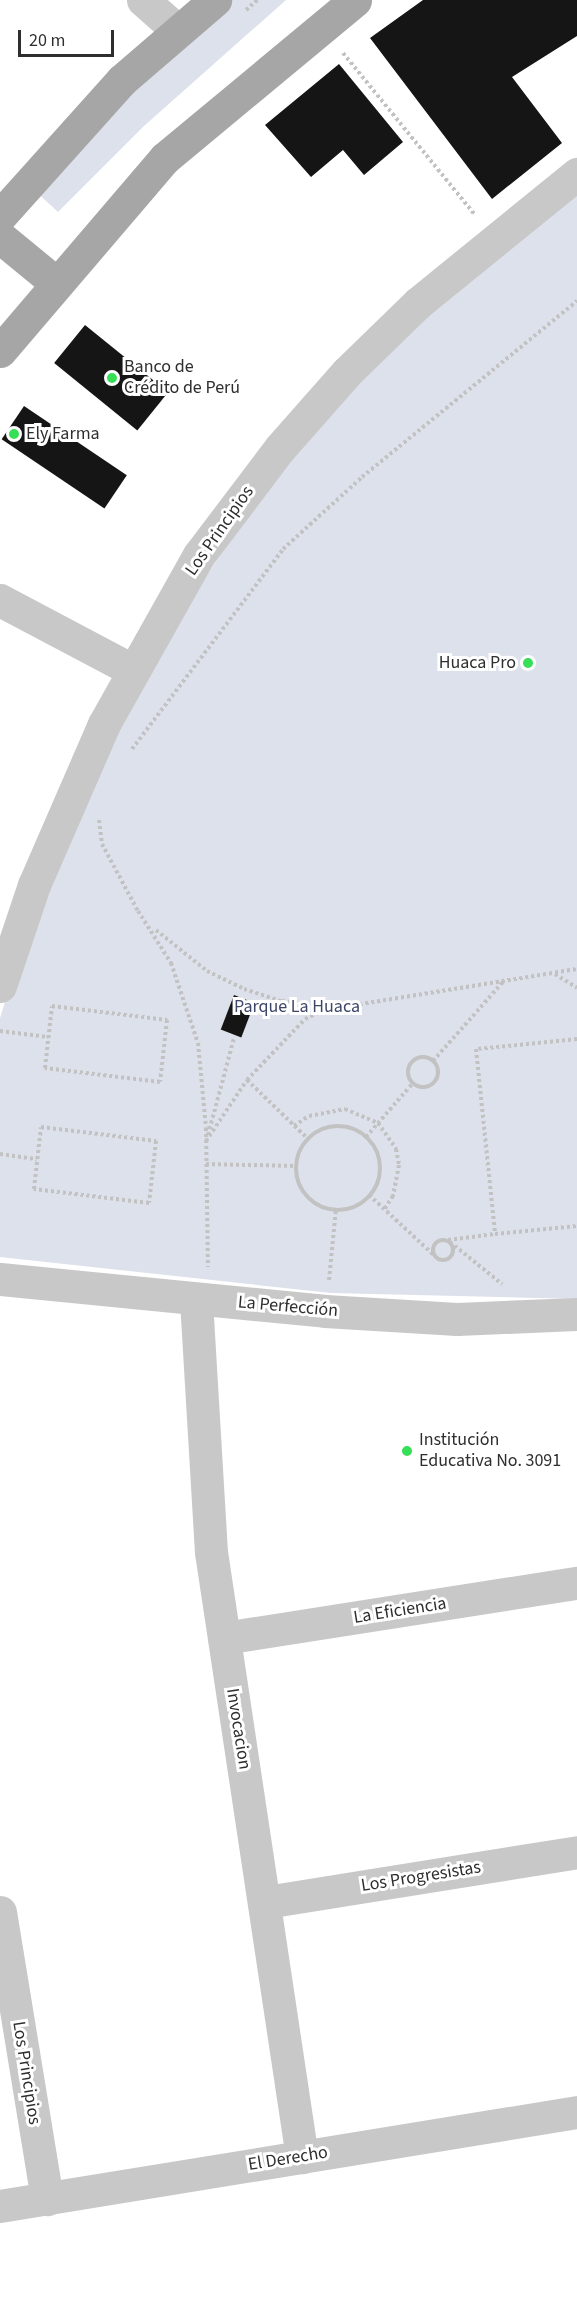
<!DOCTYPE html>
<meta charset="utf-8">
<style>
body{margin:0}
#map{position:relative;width:577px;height:2299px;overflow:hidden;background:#fff;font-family:"Source Sans 3",sans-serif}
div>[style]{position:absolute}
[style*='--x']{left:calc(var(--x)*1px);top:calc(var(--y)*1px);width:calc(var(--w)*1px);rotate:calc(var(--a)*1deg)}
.green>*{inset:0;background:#dde1eb}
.building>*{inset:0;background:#151515;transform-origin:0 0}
.path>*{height:4px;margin-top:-2px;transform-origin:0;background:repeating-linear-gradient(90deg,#c2c2c2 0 3px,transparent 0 6px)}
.path>.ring{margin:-2px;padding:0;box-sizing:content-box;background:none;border:4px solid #c2c2c2;border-radius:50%}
.minor>*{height:33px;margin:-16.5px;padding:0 16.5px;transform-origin:16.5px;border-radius:16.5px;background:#c8c8c8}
.major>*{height:33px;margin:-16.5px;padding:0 16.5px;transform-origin:16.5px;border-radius:16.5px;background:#a6a6a6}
.dots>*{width:16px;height:16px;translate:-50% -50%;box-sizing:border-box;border:3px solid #fff;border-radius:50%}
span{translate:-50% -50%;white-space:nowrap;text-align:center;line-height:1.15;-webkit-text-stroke:6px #fff;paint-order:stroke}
.poi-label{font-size:18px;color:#2e2e2e}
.left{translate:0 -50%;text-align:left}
.right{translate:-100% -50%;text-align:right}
.street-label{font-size:18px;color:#2e2e2e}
.park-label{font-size:18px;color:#3d4669}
.scale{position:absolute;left:18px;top:30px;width:96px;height:27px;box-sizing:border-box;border:3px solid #2e2e2e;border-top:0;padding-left:8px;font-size:18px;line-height:21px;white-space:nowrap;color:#2e2e2e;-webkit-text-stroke:4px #fff;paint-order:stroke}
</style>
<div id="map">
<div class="green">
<div style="clip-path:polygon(230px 0,286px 0,144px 126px,58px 212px,33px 189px)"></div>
<div style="clip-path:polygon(577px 193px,577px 1299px,331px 1293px,0 1257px,0 1018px,39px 894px,86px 790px,208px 573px,284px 463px,356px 379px,488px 261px)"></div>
</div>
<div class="building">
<div style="clip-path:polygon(423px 0,577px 0,577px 36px,512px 77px,562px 143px,492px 199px,370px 38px)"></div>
<div style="clip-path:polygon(339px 64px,403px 142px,364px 175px,343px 150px,311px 177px,265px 125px)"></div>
<div style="left:85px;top:325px;width:107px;height:49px;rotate:39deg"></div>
<div style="left:24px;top:406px;width:124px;height:40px;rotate:34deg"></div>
<div style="left:234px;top:995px;width:22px;height:37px;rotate:21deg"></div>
</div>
<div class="path">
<div style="--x:246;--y:10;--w:15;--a:-42"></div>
<div style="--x:343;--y:53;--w:209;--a:50.8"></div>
<div style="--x:132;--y:749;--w:251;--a:-52.9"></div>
<div style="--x:283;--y:549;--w:107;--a:-42.3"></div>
<div style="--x:362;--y:477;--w:278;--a:-39.3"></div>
<div style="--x:99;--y:820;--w:24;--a:83"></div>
<div style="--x:102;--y:844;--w:76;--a:61.8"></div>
<div style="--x:138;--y:911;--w:62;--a:57.6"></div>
<div style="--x:171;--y:963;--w:84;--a:71.4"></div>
<div style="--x:198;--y:1043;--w:85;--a:84.6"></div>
<div style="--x:206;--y:1128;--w:139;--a:89.2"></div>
<div style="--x:156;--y:930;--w:65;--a:38.8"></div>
<div style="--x:207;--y:971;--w:41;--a:25.9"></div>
<div style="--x:244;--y:989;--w:40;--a:18"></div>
<div style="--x:282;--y:1001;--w:55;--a:6.2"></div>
<div style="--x:555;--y:974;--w:26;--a:32"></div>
<div style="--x:52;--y:1006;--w:116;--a:6.9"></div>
<div style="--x:167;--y:1020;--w:62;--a:96.4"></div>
<div style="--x:160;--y:1082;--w:116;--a:-173.1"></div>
<div style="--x:45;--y:1068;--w:62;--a:-83.6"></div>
<div style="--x:0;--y:1031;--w:48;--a:7.1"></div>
<div style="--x:577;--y:1039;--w:101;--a:174.3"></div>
<div style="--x:476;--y:1049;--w:186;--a:84.1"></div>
<div style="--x:495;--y:1234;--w:82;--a:-5.6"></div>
<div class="ring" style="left:408px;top:1057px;width:26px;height:26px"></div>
<div style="--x:433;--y:1061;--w:106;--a:-48.5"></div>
<div style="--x:247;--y:1080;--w:85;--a:44"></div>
<div style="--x:294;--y:1126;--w:18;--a:-34"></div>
<div style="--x:309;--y:1116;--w:37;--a:-11"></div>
<div style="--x:345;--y:1109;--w:36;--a:23"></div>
<div style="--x:378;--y:1123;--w:32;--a:55"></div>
<div style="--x:396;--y:1149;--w:16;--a:79"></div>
<div style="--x:399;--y:1165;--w:32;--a:101"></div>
<div style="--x:393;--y:1196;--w:17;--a:123"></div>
<div class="ring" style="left:296px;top:1126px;width:80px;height:80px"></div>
<div style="--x:41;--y:1127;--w:116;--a:6.9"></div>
<div style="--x:156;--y:1141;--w:62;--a:96.4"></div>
<div style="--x:149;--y:1203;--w:116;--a:-173.1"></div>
<div style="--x:34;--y:1189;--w:62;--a:-83.6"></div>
<div style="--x:208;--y:1135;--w:100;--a:-75"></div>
<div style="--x:366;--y:1137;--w:72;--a:-49"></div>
<div style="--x:206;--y:1141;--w:73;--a:-56.1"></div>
<div style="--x:247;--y:1080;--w:84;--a:-46.4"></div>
<div style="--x:305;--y:1019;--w:21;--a:-25"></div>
<div style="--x:324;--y:1010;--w:256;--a:-9.2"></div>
<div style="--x:0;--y:1154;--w:37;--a:8"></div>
<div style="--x:206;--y:1164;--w:90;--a:1.3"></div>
<div style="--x:369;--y:1195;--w:91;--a:42.8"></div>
<div class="ring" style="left:433px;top:1240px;width:16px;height:16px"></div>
<div style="--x:448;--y:1240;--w:47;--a:-7.3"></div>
<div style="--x:450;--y:1242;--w:67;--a:38.9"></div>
<div style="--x:329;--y:1280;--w:71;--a:-84.4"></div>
</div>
<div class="minor">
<div style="--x:143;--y:0;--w:47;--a:41.5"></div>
<div style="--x:0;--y:600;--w:149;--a:27.9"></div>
<div style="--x:0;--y:986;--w:107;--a:-71.4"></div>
<div style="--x:34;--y:885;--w:176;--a:-66.5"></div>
<div style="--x:104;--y:724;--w:194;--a:-60.7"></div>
<div style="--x:199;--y:555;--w:134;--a:-52.9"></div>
<div style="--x:280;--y:448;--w:101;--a:-48.6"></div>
<div style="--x:347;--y:372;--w:99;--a:-44.2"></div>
<div style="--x:418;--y:303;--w:205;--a:-39.1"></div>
<div style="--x:0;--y:1279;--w:327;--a:5.6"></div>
<div style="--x:325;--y:1311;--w:132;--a:3.5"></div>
<div style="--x:457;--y:1319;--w:120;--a:-2.4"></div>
<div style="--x:196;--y:1300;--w:252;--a:86.6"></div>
<div style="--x:211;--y:1552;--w:612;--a:81.45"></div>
<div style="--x:224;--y:1638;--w:357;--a:-8.9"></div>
<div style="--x:266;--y:1902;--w:315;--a:-9.1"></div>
<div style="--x:0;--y:1912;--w:291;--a:80.7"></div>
<div style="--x:0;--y:2206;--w:585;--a:-9.25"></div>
</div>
<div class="major">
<div style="--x:0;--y:216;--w:183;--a:-48.1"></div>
<div style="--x:122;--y:80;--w:123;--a:-40.7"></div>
<div style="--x:0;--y:237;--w:72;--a:39.4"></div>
<div style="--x:0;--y:351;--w:254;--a:-49.5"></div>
<div style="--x:165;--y:158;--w:247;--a:-39.7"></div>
</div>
<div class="dots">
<div style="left:112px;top:378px;background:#37df56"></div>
<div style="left:14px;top:434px;background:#37df56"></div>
<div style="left:528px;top:663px;background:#37df56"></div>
<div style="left:407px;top:1451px;background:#37df56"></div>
</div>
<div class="poi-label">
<span class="left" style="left:124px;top:378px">Banco de<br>Crédito de Perú</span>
<span class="left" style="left:26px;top:434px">Ely Farma</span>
<span class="right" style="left:516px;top:663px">Huaca Pro</span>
<span class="left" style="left:419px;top:1451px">Institución<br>Educativa No. 3091</span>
</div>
<div class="street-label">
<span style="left:220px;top:531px;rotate:-55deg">Los Principios</span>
<span style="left:288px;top:1307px;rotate:5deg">La Perfección</span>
<span style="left:400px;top:1611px;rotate:-9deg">La Eficiencia</span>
<span style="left:238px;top:1729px;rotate:81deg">Invocacion</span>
<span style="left:421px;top:1877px;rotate:-9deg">Los Progresistas</span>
<span style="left:26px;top:2073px;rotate:81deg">Los Principios</span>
<span style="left:288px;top:2159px;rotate:-9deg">El Derecho</span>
</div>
<div class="park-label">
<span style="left:297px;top:1007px">Parque La Huaca</span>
</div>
<div class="scale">20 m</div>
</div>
